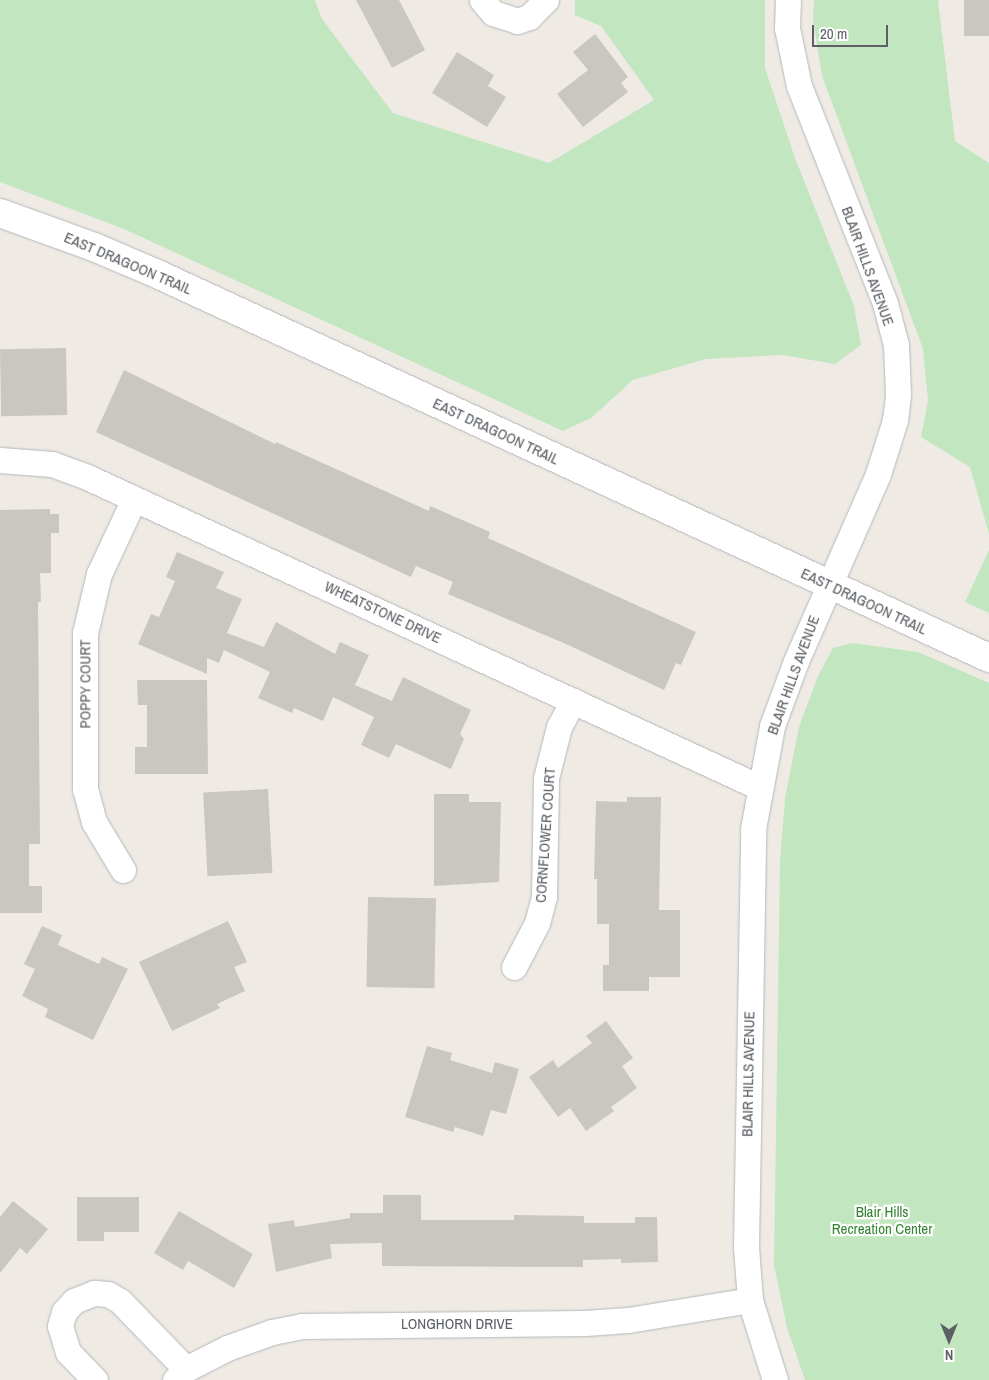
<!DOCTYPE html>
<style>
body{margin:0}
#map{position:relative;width:989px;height:1380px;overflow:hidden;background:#efebe4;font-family:"Archivo Narrow",sans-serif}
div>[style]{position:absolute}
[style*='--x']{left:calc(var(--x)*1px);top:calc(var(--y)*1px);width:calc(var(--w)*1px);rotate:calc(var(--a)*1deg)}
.green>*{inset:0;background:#c2e7c0}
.building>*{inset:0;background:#cac6c1;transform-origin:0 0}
.roads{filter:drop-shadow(0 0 1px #b4b7bb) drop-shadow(0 0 1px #b4b7bb)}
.minor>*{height:25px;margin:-12.5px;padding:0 12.5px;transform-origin:12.5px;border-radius:12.5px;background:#fff}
.tertiary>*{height:28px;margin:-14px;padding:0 14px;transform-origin:14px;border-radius:14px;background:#fff}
span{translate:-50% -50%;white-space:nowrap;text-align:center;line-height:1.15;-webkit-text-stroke:4.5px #fff;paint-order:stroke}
.street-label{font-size:15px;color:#5c6065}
.park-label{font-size:15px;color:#358433}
.north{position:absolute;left:924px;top:1315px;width:50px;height:50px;-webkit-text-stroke:4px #fff;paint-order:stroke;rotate:180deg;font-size:14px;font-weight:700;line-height:20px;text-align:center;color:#5c6065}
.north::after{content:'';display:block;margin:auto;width:18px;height:22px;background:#5c6065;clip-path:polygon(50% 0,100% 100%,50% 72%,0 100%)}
.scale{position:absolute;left:812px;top:25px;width:76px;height:22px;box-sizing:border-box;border:2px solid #5c6065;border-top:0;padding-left:6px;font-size:15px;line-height:18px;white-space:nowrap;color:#5c6065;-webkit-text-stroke:4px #fff;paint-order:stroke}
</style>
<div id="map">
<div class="green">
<div style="clip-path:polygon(0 0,315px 0,322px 19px,393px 113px,549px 163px,654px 100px,601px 26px,575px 15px,575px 0,765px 0,765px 68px,795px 158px,854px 306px,861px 345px,835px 364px,782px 355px,706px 359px,633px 380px,591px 418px,563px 431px,124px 229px,0 182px)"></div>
<div style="clip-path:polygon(814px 0,938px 0,955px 141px,989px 163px,989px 534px,970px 467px,921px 437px,928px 401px,923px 349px,822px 76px,813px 19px)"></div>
<div style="clip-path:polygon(989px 550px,989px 613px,965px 602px)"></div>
<div style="clip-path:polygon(852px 643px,918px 652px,989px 683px,989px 1380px,805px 1380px,787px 1328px,774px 1265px,780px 861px,785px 798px,799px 727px,818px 676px,833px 648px)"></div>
</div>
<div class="building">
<div style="clip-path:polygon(356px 0,399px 0,425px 50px,392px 68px)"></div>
<div style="left:964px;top:0;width:25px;height:36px"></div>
<div style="clip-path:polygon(595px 34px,628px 77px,621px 83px,628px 92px,583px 127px,557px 94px,588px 70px,573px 52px)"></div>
<div style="clip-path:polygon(457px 52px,494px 75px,488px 86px,506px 97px,487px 127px,432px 93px)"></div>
<div style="left:66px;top:348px;width:67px;height:66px;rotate:89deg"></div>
<div style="clip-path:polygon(124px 370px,275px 444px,276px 442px,429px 511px,430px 506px,490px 532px,488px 538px,696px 632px,681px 665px,676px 663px,664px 690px,566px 644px,448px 594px,453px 582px,416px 566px,411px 577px,96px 432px)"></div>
<div style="clip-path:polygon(50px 509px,50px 514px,59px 514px,59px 533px,51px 533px,51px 573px,40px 573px,41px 602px,38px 602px,40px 844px,29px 844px,29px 886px,42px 886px,42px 913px,0 913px,0 510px)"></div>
<div style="clip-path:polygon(177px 552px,224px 572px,216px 588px,242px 599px,227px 633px,264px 647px,276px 622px,335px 654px,340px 642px,369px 655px,355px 685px,392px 701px,403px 677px,471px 710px,460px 734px,464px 739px,451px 769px,396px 744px,389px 758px,361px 745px,374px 717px,333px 697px,323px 721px,294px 708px,292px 713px,258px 698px,270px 672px,224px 650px,219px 663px,207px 658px,207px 674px,138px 644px,151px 614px,159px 617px,175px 581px,166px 577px)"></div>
<div style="clip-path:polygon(137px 680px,207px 680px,208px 774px,135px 774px,135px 747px,147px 747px,147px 705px,138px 705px)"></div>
<div style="left:268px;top:789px;width:84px;height:65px;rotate:87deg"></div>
<div style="clip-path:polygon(434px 794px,469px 794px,469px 802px,501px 802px,499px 882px,434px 886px)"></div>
<div style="clip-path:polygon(627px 797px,661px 797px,659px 910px,680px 910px,680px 977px,649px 977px,649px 991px,603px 991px,603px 965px,609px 965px,609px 924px,597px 924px,597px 879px,594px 879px,596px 801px,627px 802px)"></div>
<div style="left:368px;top:897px;width:68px;height:90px;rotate:1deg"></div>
<div style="clip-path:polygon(228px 921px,247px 962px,234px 967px,245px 991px,217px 1004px,220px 1008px,172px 1031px,139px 962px)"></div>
<div style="clip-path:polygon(42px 926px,62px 935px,58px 945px,99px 964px,102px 957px,128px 969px,93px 1040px,45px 1017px,48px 1009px,22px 996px,35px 969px,24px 964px)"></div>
<div style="clip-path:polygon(606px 1021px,633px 1058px,622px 1066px,637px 1088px,611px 1107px,614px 1111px,586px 1131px,570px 1108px,558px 1117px,529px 1077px,553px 1060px,558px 1068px,592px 1043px,586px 1036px)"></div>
<div style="clip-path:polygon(427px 1046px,452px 1053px,450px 1060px,492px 1073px,495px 1062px,519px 1069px,506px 1114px,491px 1110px,483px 1136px,455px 1127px,453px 1132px,405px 1117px)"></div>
<div style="clip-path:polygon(383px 1195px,421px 1195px,421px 1220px,514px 1220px,514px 1215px,584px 1216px,584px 1223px,635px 1223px,635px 1217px,657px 1217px,658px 1262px,621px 1263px,621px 1259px,583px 1260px,583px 1267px,382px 1266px,382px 1243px,330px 1244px,332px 1258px,276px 1272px,268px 1224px,294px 1220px,295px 1227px,350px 1218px,350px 1213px,383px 1213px)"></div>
<div style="clip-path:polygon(77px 1197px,139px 1197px,139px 1232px,104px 1232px,104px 1241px,77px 1241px)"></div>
<div style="clip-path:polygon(13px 1201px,48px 1229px,27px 1254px,20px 1248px,0 1273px,0 1217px)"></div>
<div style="clip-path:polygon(179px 1211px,253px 1254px,234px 1288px,188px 1261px,183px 1270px,154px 1253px)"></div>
</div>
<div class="roads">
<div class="minor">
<div style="--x:482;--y:0;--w:17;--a:50"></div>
<div style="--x:493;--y:13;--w:25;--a:18"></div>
<div style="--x:517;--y:21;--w:13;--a:-18"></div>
<div style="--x:529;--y:17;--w:24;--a:-45"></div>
<div style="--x:0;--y:460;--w:52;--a:4.4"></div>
<div style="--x:52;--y:464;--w:37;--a:20"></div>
<div style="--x:87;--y:477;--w:740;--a:24.76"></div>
<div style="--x:123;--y:870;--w:56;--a:-121.1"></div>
<div style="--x:94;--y:822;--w:34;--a:-105"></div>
<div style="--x:85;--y:789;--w:156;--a:-90"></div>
<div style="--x:85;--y:633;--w:61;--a:-76.7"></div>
<div style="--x:99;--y:574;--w:83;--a:-65"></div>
<div style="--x:514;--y:967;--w:50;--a:-62.4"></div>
<div style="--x:537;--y:923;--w:28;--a:-75"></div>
<div style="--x:544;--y:896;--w:118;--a:-89"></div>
<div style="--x:546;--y:778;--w:53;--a:-75.7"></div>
<div style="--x:559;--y:727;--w:30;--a:-62"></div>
<div style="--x:95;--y:1380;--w:39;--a:-134"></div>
<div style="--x:68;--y:1352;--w:27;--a:-107"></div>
<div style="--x:60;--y:1326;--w:15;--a:-74"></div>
<div style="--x:64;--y:1312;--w:15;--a:-48"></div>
<div style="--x:74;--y:1301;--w:22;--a:-22"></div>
<div style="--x:94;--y:1293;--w:14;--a:4"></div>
<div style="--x:108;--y:1294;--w:14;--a:30"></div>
<div style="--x:120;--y:1301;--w:95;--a:45.9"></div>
<div style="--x:175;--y:1380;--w:16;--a:-45"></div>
<div style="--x:186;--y:1369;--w:46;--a:-27.1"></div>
<div style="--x:227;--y:1348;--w:48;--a:-19.6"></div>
<div style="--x:272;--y:1332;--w:31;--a:-11"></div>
<div style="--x:302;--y:1326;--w:283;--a:-0.6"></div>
<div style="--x:585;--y:1323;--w:43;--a:-4"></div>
<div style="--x:628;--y:1320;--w:124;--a:-9.3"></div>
<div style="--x:775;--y:1380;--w:84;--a:-107.4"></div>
<div style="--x:750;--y:1300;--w:53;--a:-94.3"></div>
<div style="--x:746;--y:1247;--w:418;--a:-89"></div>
<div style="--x:753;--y:829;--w:105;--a:-79.5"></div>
<div style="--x:772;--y:726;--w:69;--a:-69.7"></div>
<div style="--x:796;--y:661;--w:204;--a:-66.3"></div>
<div style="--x:878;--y:474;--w:57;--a:-72.5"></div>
<div style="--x:895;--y:420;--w:26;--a:-83"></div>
<div style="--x:898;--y:394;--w:49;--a:-92.3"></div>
<div style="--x:896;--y:345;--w:43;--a:-104.7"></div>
<div style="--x:885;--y:303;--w:233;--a:-111.6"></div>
<div style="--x:799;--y:86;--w:59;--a:-101.7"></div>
<div style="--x:787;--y:28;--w:28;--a:-88"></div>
</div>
<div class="tertiary">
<div style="--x:0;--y:213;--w:100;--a:19.9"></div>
<div style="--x:94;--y:247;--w:66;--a:23.1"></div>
<div style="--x:155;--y:273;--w:919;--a:24.78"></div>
</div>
</div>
<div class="street-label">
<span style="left:128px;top:263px;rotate:23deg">EAST DRAGOON TRAIL</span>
<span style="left:868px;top:266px;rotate:70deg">BLAIR HILLS AVENUE</span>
<span style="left:496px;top:431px;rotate:25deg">EAST DRAGOON TRAIL</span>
<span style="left:864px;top:601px;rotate:25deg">EAST DRAGOON TRAIL</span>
<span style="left:383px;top:612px;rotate:25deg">WHEATSTONE DRIVE</span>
<span style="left:793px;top:675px;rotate:-70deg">BLAIR HILLS AVENUE</span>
<span style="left:85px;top:684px;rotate:-90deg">POPPY COURT</span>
<span style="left:545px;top:835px;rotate:-86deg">CORNFLOWER COURT</span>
<span style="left:748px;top:1074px;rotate:-89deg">BLAIR HILLS AVENUE</span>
<span style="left:457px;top:1324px">LONGHORN DRIVE</span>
</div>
<div class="park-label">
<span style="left:882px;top:1220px">Blair Hills<br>Recreation Center</span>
</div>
<div class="north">N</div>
<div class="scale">20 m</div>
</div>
